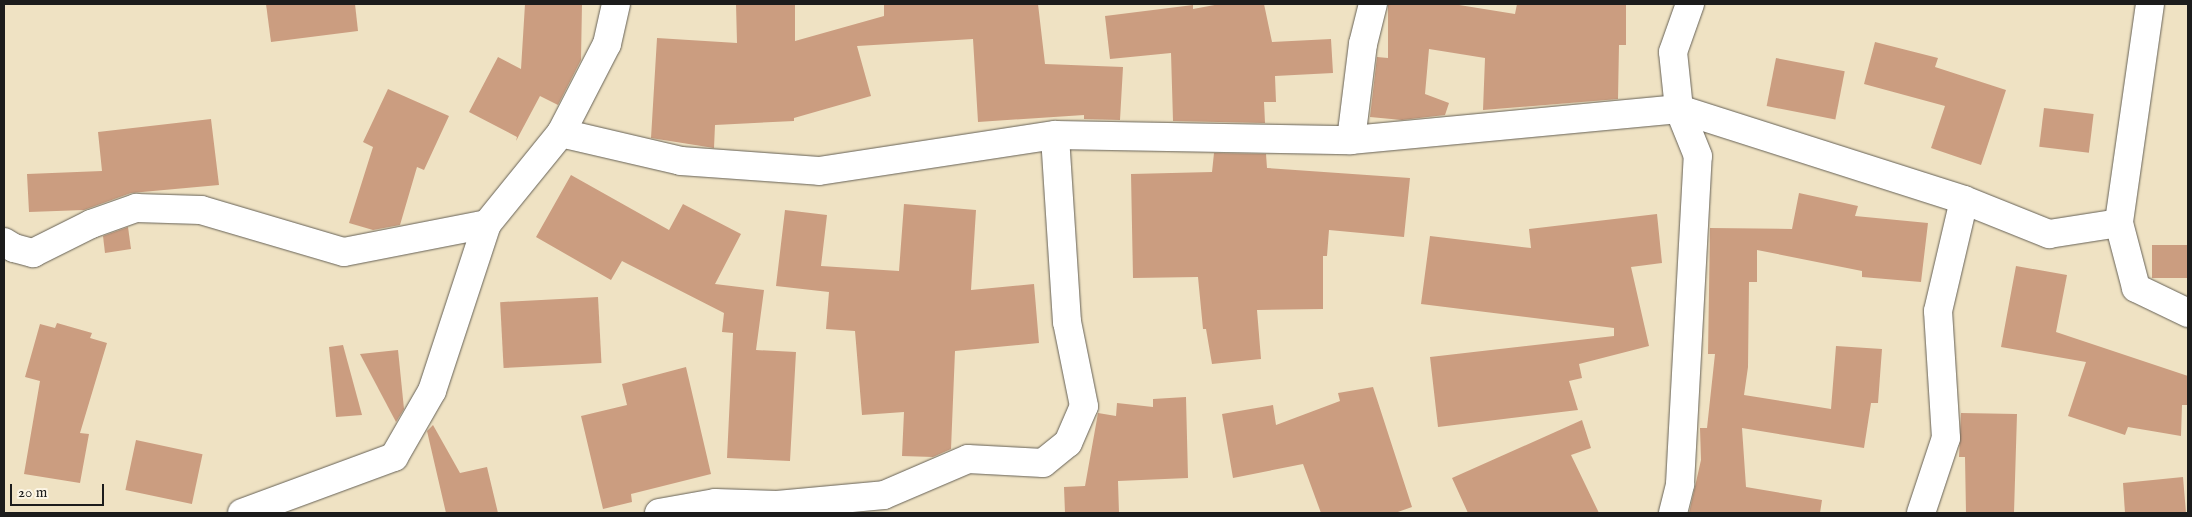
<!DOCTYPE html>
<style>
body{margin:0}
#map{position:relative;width:2192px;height:517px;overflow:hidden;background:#efe2c3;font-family:"IM FELL English",serif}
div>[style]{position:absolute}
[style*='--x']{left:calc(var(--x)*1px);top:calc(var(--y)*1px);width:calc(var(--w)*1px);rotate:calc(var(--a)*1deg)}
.building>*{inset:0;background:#cb9d80;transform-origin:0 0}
.roads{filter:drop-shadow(0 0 1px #666156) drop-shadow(0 0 1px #666156)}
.street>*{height:28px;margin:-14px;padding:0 14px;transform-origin:14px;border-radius:14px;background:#fff}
span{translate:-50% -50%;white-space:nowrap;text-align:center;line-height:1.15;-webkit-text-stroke:4px #fcf5e5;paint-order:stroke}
.frame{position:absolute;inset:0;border:5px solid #1c1c1c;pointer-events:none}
.scale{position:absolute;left:10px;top:484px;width:94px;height:22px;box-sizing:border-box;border:2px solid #1c1c1c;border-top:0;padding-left:6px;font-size:15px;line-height:18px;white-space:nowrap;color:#1c1c1c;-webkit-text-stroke:4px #fcf5e5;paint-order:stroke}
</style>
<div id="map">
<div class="building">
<div style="clip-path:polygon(266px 4px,355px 4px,358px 31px,271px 42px)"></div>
<div style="clip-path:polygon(525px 4px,582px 4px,581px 60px,558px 105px,540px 96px,516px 141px,517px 137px,469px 112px,498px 57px,521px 69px)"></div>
<div style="clip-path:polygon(736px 4px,795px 4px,795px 41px,884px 16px,884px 4px,1038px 4px,1045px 64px,1123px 67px,1120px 120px,1084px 119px,1084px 115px,978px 122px,973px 39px,857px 46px,871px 96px,794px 118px,794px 121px,715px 125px,714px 148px,651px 138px,657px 38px,737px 43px)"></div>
<div style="clip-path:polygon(1220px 4px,1264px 4px,1272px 42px,1331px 39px,1333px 73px,1275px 76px,1276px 102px,1264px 102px,1265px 123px,1173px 121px,1171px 53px,1110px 59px,1105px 16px,1193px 5px,1193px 9px)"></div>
<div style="clip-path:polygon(1388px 4px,1453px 4px,1515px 14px,1517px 4px,1626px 4px,1626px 45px,1619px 45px,1618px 99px,1483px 110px,1485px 58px,1429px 49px,1425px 94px,1449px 103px,1445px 115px,1402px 120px,1370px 117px,1377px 57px,1388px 58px)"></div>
<div style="clip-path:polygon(1875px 42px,1938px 58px,1935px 67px,2006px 90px,1981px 165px,1931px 148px,1945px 106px,1864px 84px)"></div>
<div style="left:1776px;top:58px;width:70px;height:49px;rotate:11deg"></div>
<div style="clip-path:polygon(388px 89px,449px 116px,424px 170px,417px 167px,400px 225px,373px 230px,349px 223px,373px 147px,363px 142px)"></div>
<div style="left:2044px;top:108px;width:50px;height:39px;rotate:7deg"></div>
<div style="clip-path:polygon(211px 119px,219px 185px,131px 193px,84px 210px,29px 212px,27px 174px,102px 171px,98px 132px)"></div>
<div style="clip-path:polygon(1214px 153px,1266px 154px,1267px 168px,1410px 178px,1404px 237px,1329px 230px,1327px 256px,1323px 256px,1323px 309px,1257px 310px,1261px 359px,1212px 364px,1206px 329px,1203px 329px,1198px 277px,1133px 278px,1131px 174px,1212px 172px)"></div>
<div style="clip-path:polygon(571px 175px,669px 230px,683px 204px,741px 234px,715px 284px,764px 290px,756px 350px,796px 352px,790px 461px,727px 458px,733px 333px,722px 332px,724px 313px,622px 261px,611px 280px,536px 237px)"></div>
<div style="clip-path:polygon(1799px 193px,1858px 206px,1855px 216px,1928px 223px,1921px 282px,1862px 277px,1862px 271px,1757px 250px,1757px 282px,1749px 282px,1748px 367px,1744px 395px,1831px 409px,1836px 346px,1882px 349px,1878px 403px,1871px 403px,1864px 448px,1742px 428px,1746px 487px,1822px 500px,1820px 513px,1689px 513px,1701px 460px,1700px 428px,1707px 428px,1715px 354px,1708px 354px,1710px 228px,1792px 229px)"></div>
<div style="clip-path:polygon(904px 204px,976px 210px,971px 290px,1034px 284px,1039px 343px,955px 351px,951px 449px,933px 457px,902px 456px,904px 412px,862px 415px,855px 331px,826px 329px,829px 292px,776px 286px,785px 210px,827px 215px,821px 266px,899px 271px)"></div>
<div style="clip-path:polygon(1657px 214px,1662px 263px,1631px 267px,1649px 346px,1579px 364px,1582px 378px,1569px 381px,1578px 410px,1438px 427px,1430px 357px,1614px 336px,1614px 328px,1421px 304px,1430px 236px,1531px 248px,1529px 229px)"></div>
<div style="clip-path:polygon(128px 227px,131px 249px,105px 253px,103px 236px)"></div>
<div style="left:2188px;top:245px;width:33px;height:36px;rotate:90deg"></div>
<div style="clip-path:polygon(2016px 266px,2067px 275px,2056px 332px,2188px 376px,2188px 405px,2182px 405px,2181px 436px,2128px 427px,2125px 435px,2068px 416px,2086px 362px,2001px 347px)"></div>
<div style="left:598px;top:297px;width:66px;height:98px;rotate:87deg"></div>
<div style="clip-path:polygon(57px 323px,92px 333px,90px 338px,107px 343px,80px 433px,89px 434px,80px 483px,24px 474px,40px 381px,25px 377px,40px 324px,55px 328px)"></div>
<div style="clip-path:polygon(343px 345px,362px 415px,336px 417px,329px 347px)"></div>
<div style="clip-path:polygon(398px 350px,404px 409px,396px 422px,360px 354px)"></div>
<div style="clip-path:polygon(686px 367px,711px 474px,631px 494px,632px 502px,603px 509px,581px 416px,627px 405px,622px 384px)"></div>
<div style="clip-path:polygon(1373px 387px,1412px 507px,1395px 513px,1321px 513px,1303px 464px,1233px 478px,1222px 414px,1273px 405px,1276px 425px,1340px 401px,1338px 393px)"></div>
<div style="clip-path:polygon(1186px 397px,1188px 478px,1118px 481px,1119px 513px,1065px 513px,1064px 487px,1085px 486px,1098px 413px,1116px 416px,1117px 403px,1153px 407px,1153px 399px)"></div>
<div style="clip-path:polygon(1961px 413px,2017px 414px,2014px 513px,1966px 513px,1965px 457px,1959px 457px)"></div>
<div style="clip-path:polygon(1582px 420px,1591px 448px,1571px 455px,1599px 513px,1468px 513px,1452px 478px)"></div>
<div style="clip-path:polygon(433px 425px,460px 473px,487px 467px,498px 513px,446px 513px,427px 431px)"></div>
<div style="left:136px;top:440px;width:68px;height:51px;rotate:12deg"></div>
<div style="clip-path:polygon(2183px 477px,2186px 513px,2125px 513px,2123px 483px)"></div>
</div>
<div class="roads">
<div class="street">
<div style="--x:2150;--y:4;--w:221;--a:98.1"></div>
<div style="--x:2119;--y:223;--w:67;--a:75.3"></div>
<div style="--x:2136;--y:288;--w:58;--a:25.7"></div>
<div style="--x:561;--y:133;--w:123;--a:13.1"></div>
<div style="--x:681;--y:161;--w:138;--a:4.1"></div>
<div style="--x:819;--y:171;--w:239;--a:-8.7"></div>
<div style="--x:1055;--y:135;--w:296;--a:1"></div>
<div style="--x:1351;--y:140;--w:329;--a:-5.4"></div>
<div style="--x:1679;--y:109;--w:299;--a:17.7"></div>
<div style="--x:1964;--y:200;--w:92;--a:21.8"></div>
<div style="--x:2049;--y:234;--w:71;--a:-8.9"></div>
<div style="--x:1351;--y:140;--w:97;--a:-82.9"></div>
<div style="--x:1363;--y:44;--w:41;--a:-76"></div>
<div style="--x:4;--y:242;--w:12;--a:31"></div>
<div style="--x:14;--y:248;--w:20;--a:15"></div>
<div style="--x:33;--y:253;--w:65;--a:-26.6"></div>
<div style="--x:91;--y:224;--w:48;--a:-19.6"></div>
<div style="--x:136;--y:208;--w:65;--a:1.8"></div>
<div style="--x:201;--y:210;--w:149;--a:16.4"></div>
<div style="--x:344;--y:252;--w:146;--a:-11.1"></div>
<div style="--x:242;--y:513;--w:162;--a:-20.2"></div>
<div style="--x:394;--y:457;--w:76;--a:-60.1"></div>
<div style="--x:432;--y:391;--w:176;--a:-71.8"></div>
<div style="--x:487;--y:224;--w:117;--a:-50.9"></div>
<div style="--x:561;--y:133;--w:100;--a:-62.7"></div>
<div style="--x:607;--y:44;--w:41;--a:-77.3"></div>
<div style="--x:659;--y:513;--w:57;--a:-10.1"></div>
<div style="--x:715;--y:503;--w:62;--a:1.8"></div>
<div style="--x:777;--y:505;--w:107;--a:-5.3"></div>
<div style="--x:884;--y:495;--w:91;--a:-23.2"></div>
<div style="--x:968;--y:459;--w:75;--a:3.1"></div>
<div style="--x:1043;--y:463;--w:32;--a:-39"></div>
<div style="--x:1068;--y:443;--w:40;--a:-66.6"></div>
<div style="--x:1084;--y:406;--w:86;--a:-101.4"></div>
<div style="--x:1067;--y:322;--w:187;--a:-93.7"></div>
<div style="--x:1673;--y:513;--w:30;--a:-76"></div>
<div style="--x:1680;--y:484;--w:328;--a:-86.9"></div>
<div style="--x:1698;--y:156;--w:51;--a:-112"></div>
<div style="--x:1679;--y:109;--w:57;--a:-96"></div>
<div style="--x:1673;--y:52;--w:51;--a:-70.5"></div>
<div style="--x:1921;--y:513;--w:79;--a:-71.6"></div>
<div style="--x:1946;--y:438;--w:127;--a:-93.6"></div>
<div style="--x:1938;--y:311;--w:114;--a:-76.8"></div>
</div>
</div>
<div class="frame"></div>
<div class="scale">20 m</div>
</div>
